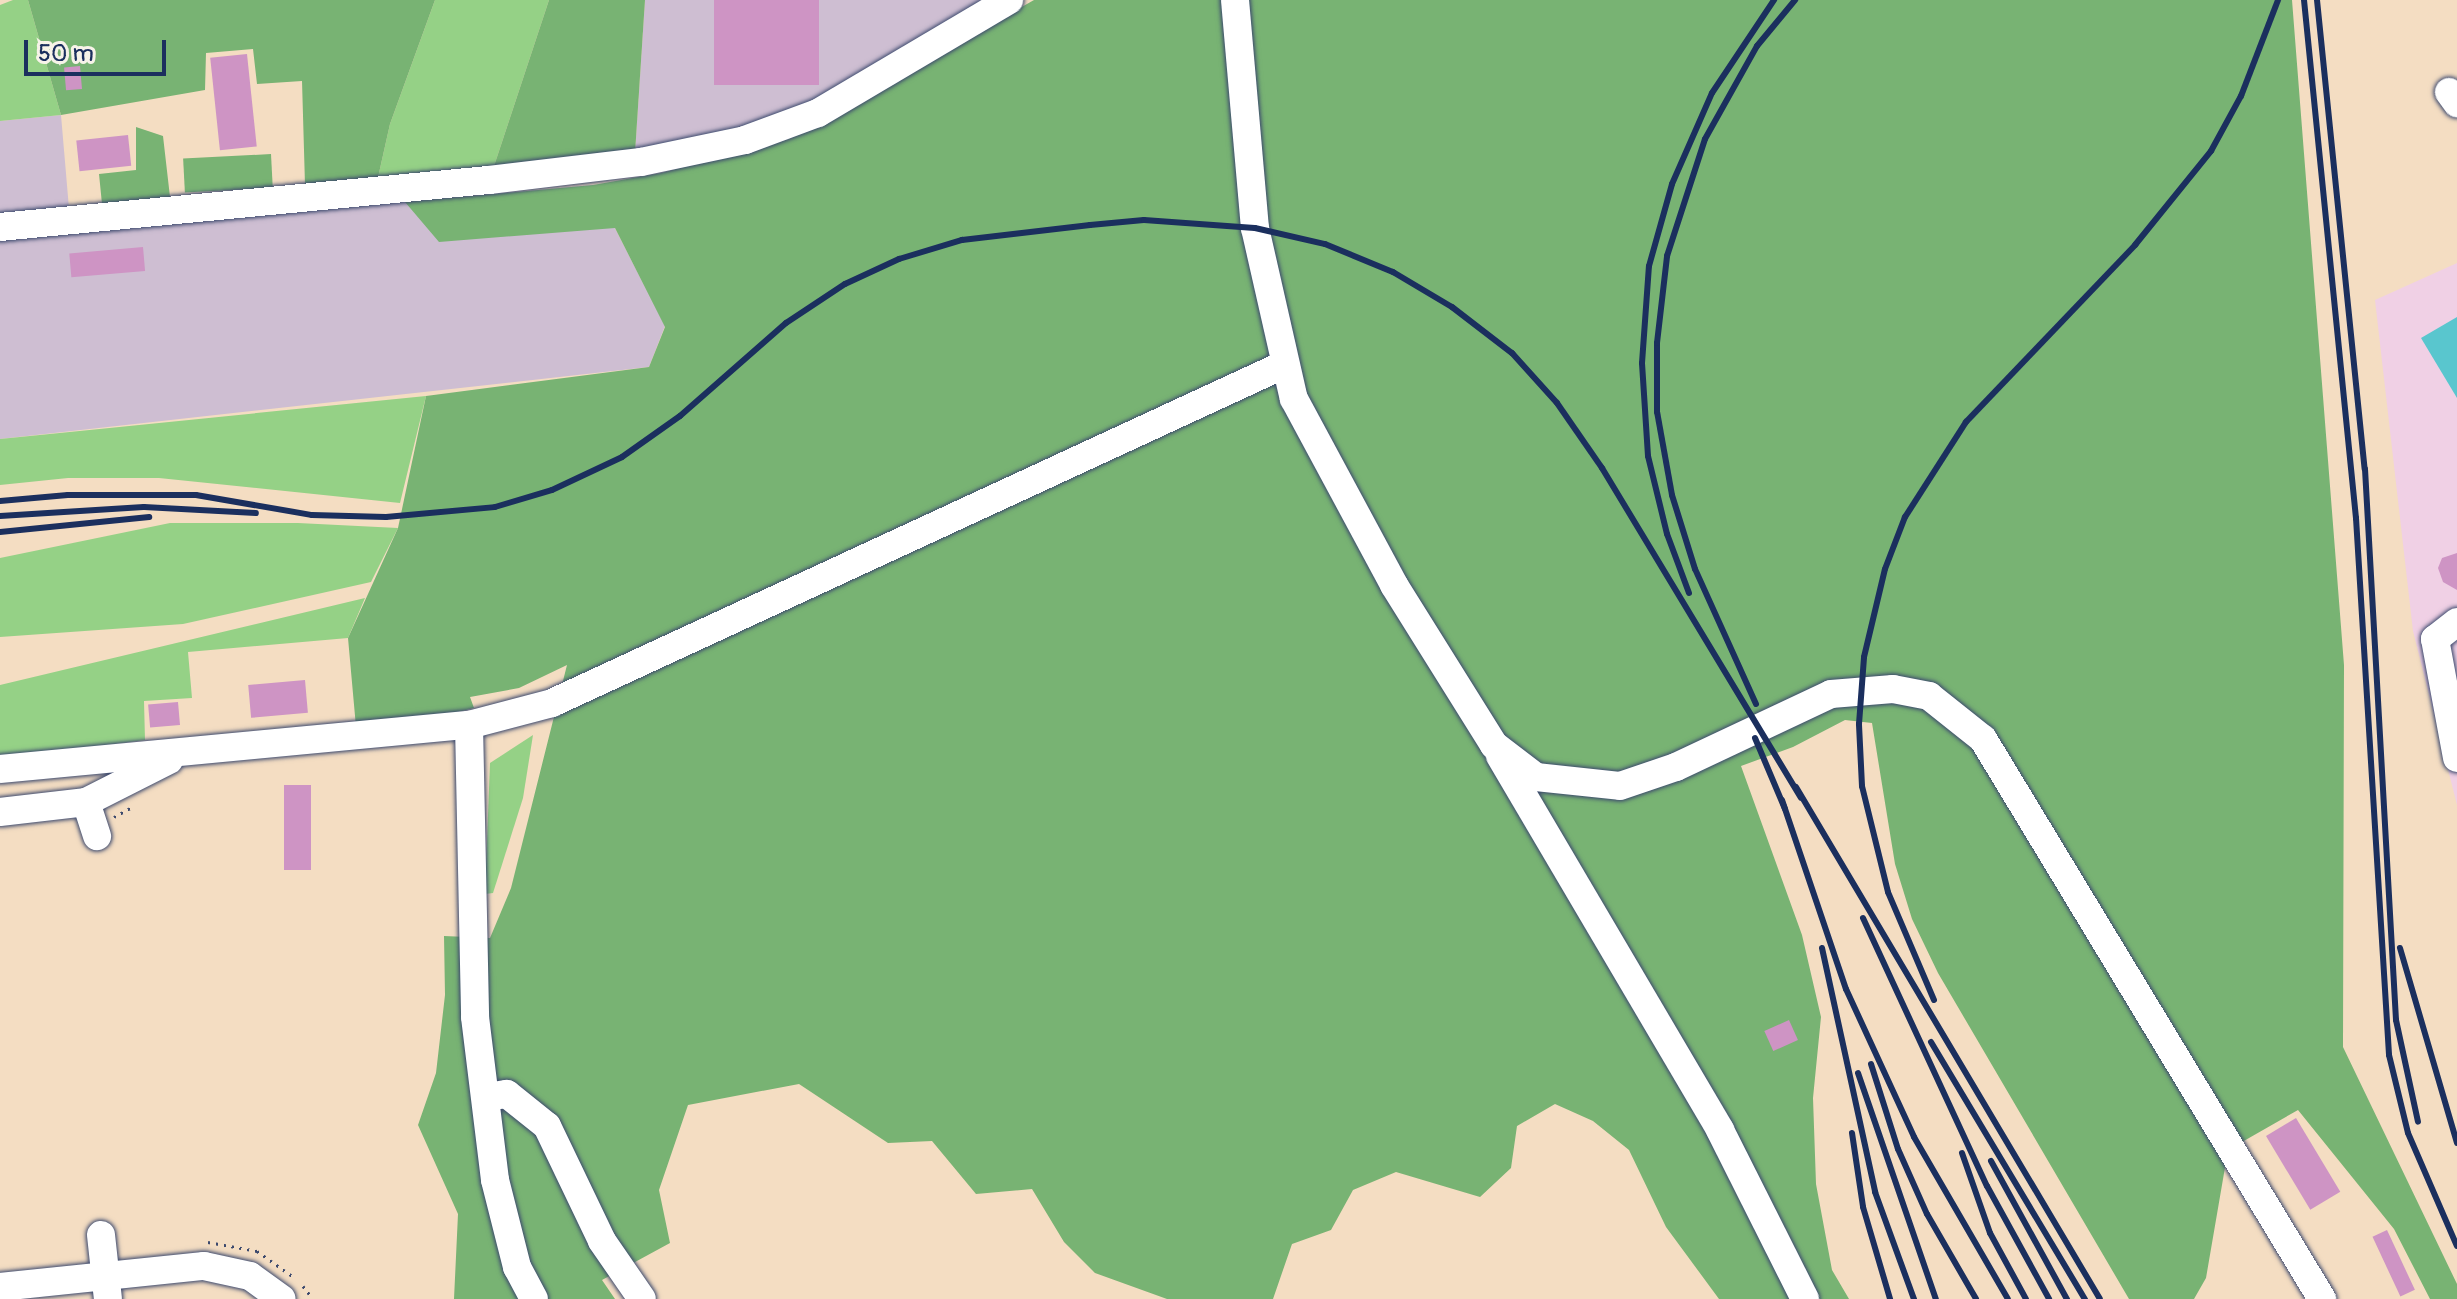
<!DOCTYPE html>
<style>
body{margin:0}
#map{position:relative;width:2457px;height:1299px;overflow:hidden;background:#f4ddc2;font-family:Pangolin,sans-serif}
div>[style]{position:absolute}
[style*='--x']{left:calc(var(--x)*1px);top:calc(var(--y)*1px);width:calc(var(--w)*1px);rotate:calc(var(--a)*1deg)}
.built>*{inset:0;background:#f0d0e5}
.industrial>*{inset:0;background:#cebed2}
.green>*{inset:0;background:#95d186}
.forest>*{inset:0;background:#78b373;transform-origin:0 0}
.water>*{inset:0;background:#59c6ce}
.building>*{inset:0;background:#ce94c4;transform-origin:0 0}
.path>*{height:3px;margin-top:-1.5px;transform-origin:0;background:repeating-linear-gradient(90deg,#3c496d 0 2px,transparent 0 8px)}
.roads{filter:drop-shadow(0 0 2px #3c496d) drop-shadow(0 0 2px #3c496d)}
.minor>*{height:28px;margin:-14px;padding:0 14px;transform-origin:14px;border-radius:14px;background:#fff}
.rail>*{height:6px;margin:-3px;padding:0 3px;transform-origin:3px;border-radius:3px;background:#1b2f5e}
span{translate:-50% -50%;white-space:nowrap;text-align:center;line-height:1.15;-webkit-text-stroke:7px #f7f3e8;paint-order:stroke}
.scale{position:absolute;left:24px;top:40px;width:142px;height:36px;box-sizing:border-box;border:4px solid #1b2f5e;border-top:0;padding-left:10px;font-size:24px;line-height:28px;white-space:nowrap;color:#1b2f5e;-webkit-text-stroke:6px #f7f3e8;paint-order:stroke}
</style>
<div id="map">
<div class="built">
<div style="clip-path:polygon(2457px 263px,2457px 805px,2413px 631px,2375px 300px)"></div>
</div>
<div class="industrial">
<div style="clip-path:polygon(645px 0,989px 0,845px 85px,757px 126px,635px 153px)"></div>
<div style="clip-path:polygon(61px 115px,71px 232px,593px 185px,665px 326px,649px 367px,0 439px,0 121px)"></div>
</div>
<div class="green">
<div style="clip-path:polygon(13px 0,28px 0,61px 115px,0 121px,0 5px)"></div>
<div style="clip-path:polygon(435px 0,549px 0,492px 172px,377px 182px,390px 124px)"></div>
<div style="clip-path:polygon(426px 396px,400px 503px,159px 478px,68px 478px,0 485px,0 439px)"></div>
<div style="clip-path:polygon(170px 523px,298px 523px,398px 528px,371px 582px,183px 624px,0 637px,0 558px)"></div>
<div style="clip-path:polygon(365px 598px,348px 638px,188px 652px,192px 698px,144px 701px,145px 740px,0 759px,0 685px)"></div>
<div style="clip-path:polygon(533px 735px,523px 798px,493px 893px,485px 894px,490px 763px)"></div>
</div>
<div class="forest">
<div style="clip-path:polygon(28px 0,435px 0,390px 124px,377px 182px,305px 185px,302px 81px,257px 84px,253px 49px,206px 53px,205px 90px,61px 115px)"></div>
<div style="clip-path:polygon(549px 0,645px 0,635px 153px,492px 172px)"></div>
<div style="clip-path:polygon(1034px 0,2292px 0,2344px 665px,2343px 1047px,2457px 1284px,2457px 1299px,2430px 1299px,2394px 1229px,2298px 1110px,2228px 1150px,2206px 1278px,2194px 1299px,2129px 1299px,1938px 973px,1912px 919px,1895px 864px,1872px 723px,1845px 720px,1793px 747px,1741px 766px,1802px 935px,1821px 1017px,1813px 1098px,1816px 1184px,1832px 1270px,1849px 1299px,1719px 1299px,1666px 1227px,1629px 1150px,1593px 1121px,1555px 1104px,1517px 1126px,1511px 1168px,1480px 1197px,1396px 1172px,1353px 1190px,1331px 1230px,1292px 1244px,1273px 1299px,1167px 1299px,1095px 1273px,1064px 1242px,1032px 1189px,976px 1194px,932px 1141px,888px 1143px,799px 1084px,688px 1105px,659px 1190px,670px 1243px,602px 1280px,615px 1299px,454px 1299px,458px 1214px,418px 1125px,436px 1073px,445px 995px,444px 936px,490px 938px,511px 888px,567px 665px,519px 688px,470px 697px,474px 708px,423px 721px,356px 727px,348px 638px,398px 528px,426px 396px,649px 367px,665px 327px,615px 228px,439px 242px,405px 202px,593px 185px,661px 173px,789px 139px)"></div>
<div style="clip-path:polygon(136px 127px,163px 136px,170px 197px,102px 204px,99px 174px,136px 170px)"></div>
<div style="left:271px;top:154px;width:34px;height:88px;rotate:87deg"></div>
</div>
<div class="water">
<div style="clip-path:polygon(2457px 317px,2457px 398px,2421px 338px)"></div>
</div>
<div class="building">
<div style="left:714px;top:0;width:105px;height:85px"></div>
<div style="left:247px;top:54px;width:93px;height:37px;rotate:84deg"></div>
<div style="left:80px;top:66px;width:23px;height:16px;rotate:85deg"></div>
<div style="left:128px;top:135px;width:31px;height:52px;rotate:84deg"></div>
<div style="left:143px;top:247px;width:24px;height:74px;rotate:85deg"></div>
<div style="clip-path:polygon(2457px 553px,2457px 590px,2443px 582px,2438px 568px,2442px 558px)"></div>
<div style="left:305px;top:680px;width:33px;height:57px;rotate:85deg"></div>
<div style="left:178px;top:702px;width:23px;height:30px;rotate:85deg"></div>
<div style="left:284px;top:785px;width:27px;height:85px"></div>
<div style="left:1789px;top:1020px;width:22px;height:27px;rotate:66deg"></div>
<div style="left:2296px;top:1118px;width:86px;height:35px;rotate:59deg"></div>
<div style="left:2387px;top:1230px;width:66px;height:16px;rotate:65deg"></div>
</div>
<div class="path">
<div style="--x:114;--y:817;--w:21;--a:-29"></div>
<div style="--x:208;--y:1242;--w:50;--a:10.4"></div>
<div style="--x:257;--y:1251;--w:47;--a:35.4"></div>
<div style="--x:303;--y:1286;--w:16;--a:52"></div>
</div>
<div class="roads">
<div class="minor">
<div style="--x:1235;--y:0;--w:229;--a:85"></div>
<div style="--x:1255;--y:228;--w:175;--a:77.2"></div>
<div style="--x:1294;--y:399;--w:211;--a:61.7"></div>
<div style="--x:1394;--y:585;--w:189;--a:58"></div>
<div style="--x:1494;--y:745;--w:53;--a:37.3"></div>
<div style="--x:1536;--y:777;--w:84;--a:6.1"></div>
<div style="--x:1620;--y:786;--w:59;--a:-18.7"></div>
<div style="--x:1676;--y:767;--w:171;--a:-25.2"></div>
<div style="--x:1831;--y:694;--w:62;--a:-4.6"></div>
<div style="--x:1893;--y:689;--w:37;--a:11"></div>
<div style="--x:1929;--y:696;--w:69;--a:38.5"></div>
<div style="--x:1983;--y:739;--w:655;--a:58.81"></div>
<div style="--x:2449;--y:92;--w:14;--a:54"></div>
<div style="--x:0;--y:227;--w:491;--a:-5.5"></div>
<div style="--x:489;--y:180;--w:153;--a:-6.8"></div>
<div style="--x:641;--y:162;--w:106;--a:-11.9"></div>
<div style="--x:745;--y:140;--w:78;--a:-20.3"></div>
<div style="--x:818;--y:113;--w:222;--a:-30.6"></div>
<div style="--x:2457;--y:622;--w:28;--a:142"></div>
<div style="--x:2435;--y:639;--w:121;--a:79.5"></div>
<div style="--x:469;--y:725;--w:292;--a:88.8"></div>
<div style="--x:475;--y:1017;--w:164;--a:83"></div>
<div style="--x:495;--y:1180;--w:90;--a:75.8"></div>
<div style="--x:517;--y:1267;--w:36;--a:62"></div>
<div style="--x:1500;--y:756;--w:434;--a:59.5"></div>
<div style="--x:1720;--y:1130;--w:189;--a:63.3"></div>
<div style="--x:0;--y:769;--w:471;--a:-5.4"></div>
<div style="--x:469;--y:725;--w:86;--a:-14.8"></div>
<div style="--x:552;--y:703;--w:805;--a:-24.81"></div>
<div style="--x:86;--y:802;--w:36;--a:72"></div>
<div style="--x:0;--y:812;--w:87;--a:-6.6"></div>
<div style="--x:86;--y:802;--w:93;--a:-26.8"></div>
<div style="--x:487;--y:1097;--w:20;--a:-9"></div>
<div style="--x:507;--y:1094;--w:51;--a:38.7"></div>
<div style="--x:547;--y:1126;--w:127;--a:64.4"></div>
<div style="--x:602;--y:1241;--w:70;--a:55.4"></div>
<div style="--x:101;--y:1235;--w:64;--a:83.8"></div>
<div style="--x:0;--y:1287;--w:205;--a:-5.9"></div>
<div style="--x:204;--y:1266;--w:47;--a:12.3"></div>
<div style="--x:250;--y:1276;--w:39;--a:36"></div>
</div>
</div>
<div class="rail">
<div style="--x:2304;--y:0;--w:521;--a:84.27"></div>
<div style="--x:2356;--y:518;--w:538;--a:86.48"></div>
<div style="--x:2389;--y:1055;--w:80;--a:76.3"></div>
<div style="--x:2408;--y:1133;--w:123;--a:66.6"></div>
<div style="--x:2317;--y:0;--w:471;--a:84.2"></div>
<div style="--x:2365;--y:469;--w:552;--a:86.78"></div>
<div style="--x:2396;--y:1020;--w:104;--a:77.8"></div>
<div style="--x:0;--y:501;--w:68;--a:-5"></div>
<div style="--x:68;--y:495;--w:128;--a:0"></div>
<div style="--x:196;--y:495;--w:118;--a:9.8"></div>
<div style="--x:312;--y:515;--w:74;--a:1.5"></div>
<div style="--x:386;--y:517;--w:109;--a:-5.2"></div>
<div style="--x:495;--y:507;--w:59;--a:-16.6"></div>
<div style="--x:552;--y:490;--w:77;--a:-25.2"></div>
<div style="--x:622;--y:457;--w:71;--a:-35.3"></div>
<div style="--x:680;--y:416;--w:141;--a:-41.3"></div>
<div style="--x:786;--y:323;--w:71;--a:-33.5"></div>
<div style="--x:845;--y:284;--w:60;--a:-24.8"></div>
<div style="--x:899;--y:259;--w:66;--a:-16.8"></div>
<div style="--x:962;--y:240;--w:129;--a:-6.7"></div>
<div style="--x:1090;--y:225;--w:54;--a:-5.3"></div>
<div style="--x:1144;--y:220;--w:111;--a:4.1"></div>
<div style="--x:1255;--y:228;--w:72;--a:12.9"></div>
<div style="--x:1325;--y:244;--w:74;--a:22.4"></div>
<div style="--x:1393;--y:272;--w:69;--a:30.7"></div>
<div style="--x:1452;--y:307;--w:76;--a:37.5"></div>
<div style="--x:1512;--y:353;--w:67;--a:48"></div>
<div style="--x:1557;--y:403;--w:79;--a:55.3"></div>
<div style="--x:1602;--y:468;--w:385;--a:58.9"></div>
<div style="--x:0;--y:516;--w:144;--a:-3.6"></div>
<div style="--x:144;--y:507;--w:112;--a:3.1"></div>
<div style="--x:0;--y:532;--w:150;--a:-5.7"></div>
<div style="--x:1689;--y:593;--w:63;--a:-110.4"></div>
<div style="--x:1667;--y:534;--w:80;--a:-103.7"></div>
<div style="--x:1648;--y:456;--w:93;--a:-93.7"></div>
<div style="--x:1642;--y:363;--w:97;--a:-85.9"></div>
<div style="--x:1649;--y:266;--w:85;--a:-74.3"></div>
<div style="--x:1672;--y:184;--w:99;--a:-66.3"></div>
<div style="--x:1712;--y:93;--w:112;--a:-56.3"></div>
<div style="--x:1756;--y:704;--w:148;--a:-114.3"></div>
<div style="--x:1695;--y:569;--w:77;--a:-107.3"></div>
<div style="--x:1672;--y:495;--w:84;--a:-100.2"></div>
<div style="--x:1657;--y:412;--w:69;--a:-90"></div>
<div style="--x:1657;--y:343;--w:88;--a:-83.4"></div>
<div style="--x:1667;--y:256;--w:123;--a:-72"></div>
<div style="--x:1705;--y:139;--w:107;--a:-60.8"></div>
<div style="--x:1757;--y:46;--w:60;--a:-50.4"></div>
<div style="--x:1755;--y:738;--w:77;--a:67.1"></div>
<div style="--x:1796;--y:787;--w:595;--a:59.3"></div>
<div style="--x:1782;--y:800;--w:200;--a:71.3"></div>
<div style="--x:1846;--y:989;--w:163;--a:65.3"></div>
<div style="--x:1914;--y:1137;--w:187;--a:59.9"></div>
<div style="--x:1863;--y:918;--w:295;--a:65.2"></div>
<div style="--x:1987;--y:1186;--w:129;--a:61.2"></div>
<div style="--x:1822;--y:948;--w:250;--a:77.7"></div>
<div style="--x:1875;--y:1192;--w:114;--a:70"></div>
<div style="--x:2400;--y:948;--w:203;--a:73.7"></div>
<div style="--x:1934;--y:1000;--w:117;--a:-113.1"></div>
<div style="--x:1888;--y:892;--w:109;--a:-103.8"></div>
<div style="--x:1862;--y:786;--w:62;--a:-92.8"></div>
<div style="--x:1859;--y:724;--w:67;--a:-85.7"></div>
<div style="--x:1864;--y:657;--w:90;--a:-76.6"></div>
<div style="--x:1885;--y:569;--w:56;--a:-69"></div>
<div style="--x:1905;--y:517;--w:113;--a:-57.3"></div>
<div style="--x:1966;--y:422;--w:245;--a:-46.3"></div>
<div style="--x:2135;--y:245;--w:121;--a:-51"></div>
<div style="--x:2211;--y:151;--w:63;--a:-61.4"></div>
<div style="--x:2241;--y:96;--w:103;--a:-68.9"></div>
<div style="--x:1931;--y:1042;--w:300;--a:59.1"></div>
<div style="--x:1871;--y:1064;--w:89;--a:72.4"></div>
<div style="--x:1898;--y:1149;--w:71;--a:66"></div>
<div style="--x:1927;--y:1214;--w:98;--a:60"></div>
<div style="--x:1858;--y:1073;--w:239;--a:71"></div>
<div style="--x:1852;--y:1133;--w:75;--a:81.5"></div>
<div style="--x:1863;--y:1207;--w:96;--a:73.6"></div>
<div style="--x:1962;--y:1153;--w:85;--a:70.7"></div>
<div style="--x:1990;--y:1233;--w:75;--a:61.4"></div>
<div style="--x:1991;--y:1161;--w:158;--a:61.2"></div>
</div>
<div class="scale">50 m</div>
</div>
